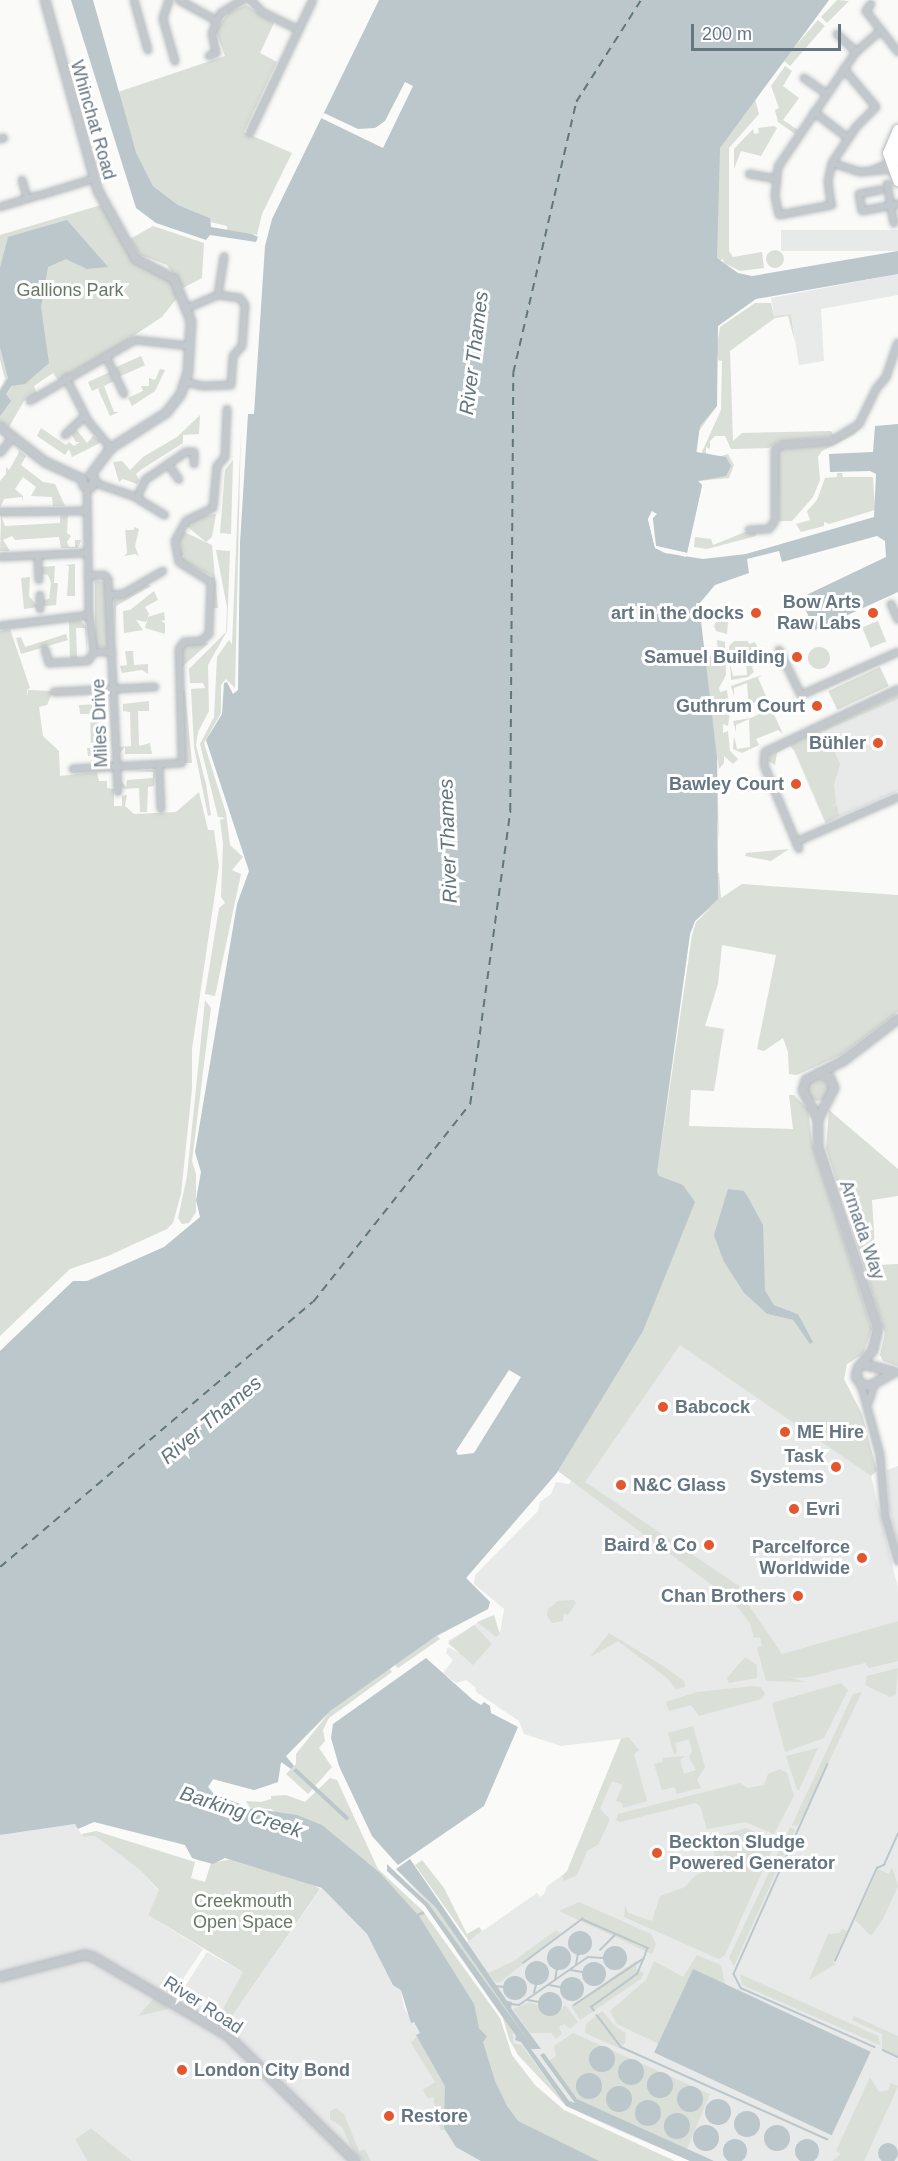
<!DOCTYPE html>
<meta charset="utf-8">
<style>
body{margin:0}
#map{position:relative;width:898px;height:2161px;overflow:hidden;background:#fafaf8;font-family:Helvetica,sans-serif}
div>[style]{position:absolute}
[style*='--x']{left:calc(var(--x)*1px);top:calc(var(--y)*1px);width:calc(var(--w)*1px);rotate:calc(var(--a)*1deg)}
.built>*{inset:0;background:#e8e9e9;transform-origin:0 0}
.green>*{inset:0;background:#dadfd7;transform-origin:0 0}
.round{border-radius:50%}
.water>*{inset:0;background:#bbc7cb;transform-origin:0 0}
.pier>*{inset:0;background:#fafaf8}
.stream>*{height:1.5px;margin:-0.75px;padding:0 0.75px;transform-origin:0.75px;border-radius:0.75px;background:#bbc7cb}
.ferry>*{height:1.5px;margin-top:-0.75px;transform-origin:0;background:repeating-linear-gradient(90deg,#60757c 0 8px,transparent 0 14px)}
.roads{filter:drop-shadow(0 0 2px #b4b9bd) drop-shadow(0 0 2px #b4b9bd)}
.minor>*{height:6px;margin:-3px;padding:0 3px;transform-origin:3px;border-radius:3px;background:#c3c8cc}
.tertiary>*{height:8px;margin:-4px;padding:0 4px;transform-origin:4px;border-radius:4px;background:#c3c8cc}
.trunk>*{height:10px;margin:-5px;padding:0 5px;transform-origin:5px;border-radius:5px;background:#fff}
.dots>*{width:16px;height:16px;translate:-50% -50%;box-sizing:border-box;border:3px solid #fff;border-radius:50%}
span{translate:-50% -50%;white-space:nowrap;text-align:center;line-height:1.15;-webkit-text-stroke:6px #fff;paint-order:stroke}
.street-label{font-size:18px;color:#657683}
.park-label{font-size:18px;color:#687a64}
.poi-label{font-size:18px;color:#657683;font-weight:700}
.right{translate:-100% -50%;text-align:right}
.left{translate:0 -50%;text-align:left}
.water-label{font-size:20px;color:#60757c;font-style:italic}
.scale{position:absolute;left:691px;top:24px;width:150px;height:27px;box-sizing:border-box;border:3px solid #657683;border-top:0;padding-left:8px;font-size:18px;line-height:21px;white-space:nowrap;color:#657683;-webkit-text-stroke:4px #fff;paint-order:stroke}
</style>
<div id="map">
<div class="built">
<div style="left:898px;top:230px;width:21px;height:117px;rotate:90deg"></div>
<div style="clip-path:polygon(898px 274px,898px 295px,821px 309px,824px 361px,799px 365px,791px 314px,774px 316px,771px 298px)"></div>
<div style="clip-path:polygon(898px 694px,898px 791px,825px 823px,790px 742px)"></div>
<div style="clip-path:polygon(680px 1344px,871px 1476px,898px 1588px,898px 1621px,782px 1655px,898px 1653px,898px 2161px,690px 2161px,615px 2129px,566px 2106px,522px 2045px,513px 2043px,513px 2032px,455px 1950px,537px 1893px,540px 1897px,544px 1894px,547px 1886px,567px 1872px,621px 1739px,561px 1746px,524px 1734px,519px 1721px,476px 1692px,475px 1687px,466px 1680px,456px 1683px,443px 1673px,453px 1660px,446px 1653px,448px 1647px,465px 1656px,448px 1641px,482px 1620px,500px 1633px,504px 1609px,474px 1584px,475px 1575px,538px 1511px,540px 1502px,551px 1494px,556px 1482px,569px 1484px,576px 1475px,585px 1481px)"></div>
<div style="clip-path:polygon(898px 1466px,898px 1544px,889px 1507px,887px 1470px)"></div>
<div style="clip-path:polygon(75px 1824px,83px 1837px,95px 1836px,140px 1870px,159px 1891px,148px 1915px,203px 1949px,173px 1994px,178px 1997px,207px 1952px,243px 1972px,217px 2019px,226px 2025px,322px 1887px,367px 1934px,401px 1990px,404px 2008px,420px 2033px,417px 2035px,445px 2086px,471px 2155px,481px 2161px,132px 2161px,91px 2128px,75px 2139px,87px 2161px,0 2161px,0 1835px)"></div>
</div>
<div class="green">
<div style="clip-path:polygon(829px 0,755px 99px,759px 114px,729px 148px,729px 251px,733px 257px,762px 252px,764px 268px,740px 271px,724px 263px,723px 259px,718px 262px,674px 250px,722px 75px)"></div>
<div style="clip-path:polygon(837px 0,849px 1px,827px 23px,821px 17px)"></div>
<div style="clip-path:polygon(246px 5px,274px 23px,260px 53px,277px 62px,244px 132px,292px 153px,262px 214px,257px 235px,227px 230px,227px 226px,210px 222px,210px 218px,178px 205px,153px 186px,136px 152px,118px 92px,225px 56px,216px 31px,228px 13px)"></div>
<div style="left:818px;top:20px;width:9px;height:53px;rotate:41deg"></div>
<div style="clip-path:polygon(785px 66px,792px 71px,783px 86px,799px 98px,783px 120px,798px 130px,795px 134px,778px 122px,775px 110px,779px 108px,771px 86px)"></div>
<div style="clip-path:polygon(774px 126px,777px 128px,761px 156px,741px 151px,734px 169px,734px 149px,753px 129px,754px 134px,759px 133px,758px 128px)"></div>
<div style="clip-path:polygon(101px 205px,134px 263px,163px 273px,174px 285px,177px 298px,162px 317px,118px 346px,58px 380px,53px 373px,34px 386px,37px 393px,24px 401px,9px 427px,0 423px,0 388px,5px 379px,0 360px,0 235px)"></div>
<div style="clip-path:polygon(153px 226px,204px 243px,202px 278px,183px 288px,167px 265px,140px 255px,130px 239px)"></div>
<div class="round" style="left:766px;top:250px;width:18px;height:18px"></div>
<div style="clip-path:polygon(evenodd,755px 303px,771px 303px,774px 316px,791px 314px,795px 342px,788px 316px,775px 318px,730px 351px,733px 441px,742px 433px,831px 431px,834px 436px,778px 442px,769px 448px,731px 449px,725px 436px,715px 436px,710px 441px,710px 449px,706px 447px,706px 453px,718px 457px,728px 454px,734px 465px,729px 478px,698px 481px,702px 485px,700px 495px,687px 553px,653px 333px,728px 317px,717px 326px,717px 345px,720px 327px,755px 303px,717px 349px,718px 360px,722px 361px,721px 410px,701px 454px,697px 452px,699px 431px,717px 406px,717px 349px)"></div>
<div style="left:141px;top:356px;width:10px;height:28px;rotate:66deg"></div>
<div style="clip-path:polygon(160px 369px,165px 370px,155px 391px,132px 406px,128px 398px,143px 391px,141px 386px,149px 386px,149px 378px,155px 380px)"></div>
<div style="clip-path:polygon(110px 372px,114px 381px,104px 386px,114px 412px,119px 412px,110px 416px,98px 389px,101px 387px,92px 391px,88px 382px)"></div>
<div style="clip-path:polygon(200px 415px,199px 434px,183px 435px,183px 443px,142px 469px,136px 474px,139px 480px,137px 484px,123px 479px,119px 482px,113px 462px,122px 461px,130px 470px,143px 457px,177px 437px)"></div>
<div style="clip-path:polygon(863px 425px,854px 435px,822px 451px,818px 457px,820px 480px,813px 497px,792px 521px,779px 521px,777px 456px,781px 449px,832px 444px)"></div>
<div style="clip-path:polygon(78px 427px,76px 429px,87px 443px,93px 436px,102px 442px,72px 457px,69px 449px,65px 455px,37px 436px,41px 428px,66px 445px,69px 442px,74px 446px,80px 442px,76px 442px,71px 434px)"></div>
<div style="clip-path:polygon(241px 430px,235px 688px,226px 679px,221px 685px,221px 713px,204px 743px,226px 813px,230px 845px,243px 857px,232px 870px,241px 874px,215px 996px,205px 994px,219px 908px,225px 903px,221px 897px,223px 844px,220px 820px,225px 818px,218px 817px,200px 744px,214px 717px,217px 657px,229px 640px,232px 644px)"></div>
<div style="clip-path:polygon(17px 449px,26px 456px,21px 465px,43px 482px,55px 484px,65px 506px,53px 506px,52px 497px,31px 496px,36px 487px,23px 477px,15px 489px,23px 496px,23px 502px,22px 497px,4px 499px,0 508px,0 481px,6px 474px,6px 467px,9px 470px,12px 465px,19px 452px)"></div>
<div style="clip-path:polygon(233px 460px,231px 534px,220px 533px,225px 470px)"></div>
<div style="clip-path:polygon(837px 473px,842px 473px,843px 477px,873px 477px,875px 510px,829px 524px,824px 522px,824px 526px,801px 532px,796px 524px,810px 520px,807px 511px,817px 500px,825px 478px,837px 477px)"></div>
<div style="clip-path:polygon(216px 514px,212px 537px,206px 542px,184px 524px,204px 515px)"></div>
<div style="clip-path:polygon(68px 515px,67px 533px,71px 536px,67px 542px,69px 547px,75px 547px,75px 540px,81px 540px,78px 548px,61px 548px,59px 537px,15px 540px,12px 536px,3px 540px,10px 551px,0 551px,1px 516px,5px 526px,60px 523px,60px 516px)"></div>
<div style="clip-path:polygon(125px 527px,125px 530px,134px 530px,134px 527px,139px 529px,135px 546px,139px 557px,136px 554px,124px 556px,127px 553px)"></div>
<div style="clip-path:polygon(180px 530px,212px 545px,218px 608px,211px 608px,212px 576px,181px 560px,185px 555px,179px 557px)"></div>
<div style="clip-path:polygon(745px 532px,755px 532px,756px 536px,707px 549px,694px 547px,695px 537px,711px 539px,713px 545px)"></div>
<div style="clip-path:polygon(216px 550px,230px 551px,227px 631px,208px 665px,209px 711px,198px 732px,196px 745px,206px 784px,211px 815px,208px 816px,194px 747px,191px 689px,205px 688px,203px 683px,190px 683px,189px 669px,226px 632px,227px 607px)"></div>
<div style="clip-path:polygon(59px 558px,41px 560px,41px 567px,55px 566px,54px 583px,58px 583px,56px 605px,46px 606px,41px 604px,43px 600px,49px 599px,51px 583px,48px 575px,40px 573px,40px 559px)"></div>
<div style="clip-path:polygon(75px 564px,75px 596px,67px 596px,69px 566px,65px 565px)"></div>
<div style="clip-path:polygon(30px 577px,29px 596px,38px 607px,24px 609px,21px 578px)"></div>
<div style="clip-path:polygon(95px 580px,105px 582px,108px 646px,105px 648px,95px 646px)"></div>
<div style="clip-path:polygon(147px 584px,151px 586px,116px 606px,115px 633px,114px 600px)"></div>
<div style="clip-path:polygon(154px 591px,158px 600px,145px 607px,149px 614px,146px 622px,136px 620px,143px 630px,124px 633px,123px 611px,130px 610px)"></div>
<div style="clip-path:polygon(729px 609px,727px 634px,716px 631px,714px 626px,722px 610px)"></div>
<div style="clip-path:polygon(164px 612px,165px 620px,161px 621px,165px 623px,165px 634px,145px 628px,148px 617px)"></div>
<div style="clip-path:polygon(80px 620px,86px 627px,87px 658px,85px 628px,76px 628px,77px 658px,70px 659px,69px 621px)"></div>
<div style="left:878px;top:621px;width:22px;height:17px;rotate:68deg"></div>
<div style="clip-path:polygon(10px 629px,30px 688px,27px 690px,27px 697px,28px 690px,53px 691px,47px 705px,39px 707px,43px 736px,59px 751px,60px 776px,97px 772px,99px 781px,107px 781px,107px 788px,114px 789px,114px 806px,122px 806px,122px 796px,127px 795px,125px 806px,134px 814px,176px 812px,199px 792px,208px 830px,214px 830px,219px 866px,192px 1049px,192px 1089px,181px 1194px,173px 1223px,167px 1229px,108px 1256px,70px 1269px,0 1336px,0 631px)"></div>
<div style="clip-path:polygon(66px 634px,68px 640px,21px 654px,16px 638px,21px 637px,25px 647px)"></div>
<div style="clip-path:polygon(717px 640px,725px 642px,726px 675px,719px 688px,720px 692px,727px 690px,730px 711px,728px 726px,723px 724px,723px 733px,728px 731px,730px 751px,738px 759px,733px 764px,724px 756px,724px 763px,719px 769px,717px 757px,719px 842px,704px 658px,718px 653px)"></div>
<div style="clip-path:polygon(748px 641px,749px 644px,755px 642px,766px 667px,760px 663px,752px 667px,754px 672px,748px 677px,731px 680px,730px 663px,733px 676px,747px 675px,745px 647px,732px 652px,732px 659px,729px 659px,729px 646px,734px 641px)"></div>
<div style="clip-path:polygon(187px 643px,209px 643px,183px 666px,181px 682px,181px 646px)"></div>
<div class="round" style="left:808px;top:647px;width:22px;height:22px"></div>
<div style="clip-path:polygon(125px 651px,133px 651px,134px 665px,148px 664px,148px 674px,142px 670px,122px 673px,120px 666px,127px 665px)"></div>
<div style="left:880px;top:667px;width:21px;height:57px;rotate:65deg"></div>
<div style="clip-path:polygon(762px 675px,758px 678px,769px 703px,765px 705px,762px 699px,752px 704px,751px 713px,734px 715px,733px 699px,735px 712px,749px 711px,747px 683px,734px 688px,734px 696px,731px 686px)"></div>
<div style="clip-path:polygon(182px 690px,185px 690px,192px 763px,185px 763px)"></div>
<div style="clip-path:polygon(898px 694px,898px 699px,820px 733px,823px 738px,828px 736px,840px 764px,834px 785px,836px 803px,831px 807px,837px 805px,839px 816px,826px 823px,795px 751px,790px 746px,777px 753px,775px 765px,768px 761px,770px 754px)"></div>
<div style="clip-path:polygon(149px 701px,149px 711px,138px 711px,139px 746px,150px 743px,152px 754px,125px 754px,125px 747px,120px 753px,119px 747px,131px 746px,130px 712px,123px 711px,123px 704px)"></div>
<div style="clip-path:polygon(104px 704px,105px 713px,99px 713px,100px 747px,105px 748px,106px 755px,88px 756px,87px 748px,91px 748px,90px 714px,80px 714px,79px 705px)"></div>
<div style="clip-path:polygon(774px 707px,772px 710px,783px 734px,778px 730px,756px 739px,759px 745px,742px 753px,733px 749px,734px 736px,737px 749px,750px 747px,749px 719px,736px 725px,736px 732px,733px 721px,751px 718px)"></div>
<div style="clip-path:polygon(130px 771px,153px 770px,155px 772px,154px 786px,148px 787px,147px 812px,140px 812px,139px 788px,124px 789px,121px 786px,121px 781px,126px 787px,127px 780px,153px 778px,153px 772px)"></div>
<div style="clip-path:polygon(789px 849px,771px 861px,745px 856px,746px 853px)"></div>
<div style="clip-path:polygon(evenodd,719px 873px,721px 898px,742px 884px,898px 895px,898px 1012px,841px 1055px,797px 1075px,789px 1074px,788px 1052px,783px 1038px,764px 1051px,757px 1049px,776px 955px,722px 945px,718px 984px,705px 1026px,724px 1029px,714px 1091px,691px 1090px,689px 1126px,793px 1129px,789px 1095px,794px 1095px,808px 1109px,812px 1143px,872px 1329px,863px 1354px,847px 1364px,844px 1379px,862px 1414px,877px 1471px,871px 1476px,680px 1345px,585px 1482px,739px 1586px,739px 1591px,782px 1654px,898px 1621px,898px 1661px,869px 1668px,865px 1663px,809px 1677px,794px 1678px,769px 1671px,806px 1682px,766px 1681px,757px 1648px,762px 1646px,760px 1637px,754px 1638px,750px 1623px,731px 1599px,558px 1471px,466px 1578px,490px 1602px,488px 1609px,437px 1636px,440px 1639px,398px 1668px,395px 1665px,390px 1669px,392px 1672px,329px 1718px,323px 1730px,325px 1741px,319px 1748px,332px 1767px,308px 1794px,286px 1774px,296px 1764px,296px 1754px,328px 1714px,284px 1758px,278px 1767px,278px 1782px,254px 1790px,213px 1779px,208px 1787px,214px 1794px,113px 1748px,664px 892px,719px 873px,713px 906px,696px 922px,692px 935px,660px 1155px,690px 934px,695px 921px,713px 906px,719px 873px,728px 1189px,733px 1191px,762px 1261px,765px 1290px,774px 1305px,798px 1314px,810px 1343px,793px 1320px,767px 1314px,744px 1293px,724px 1262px,728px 1189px)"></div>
<div style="clip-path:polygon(205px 1000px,211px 1008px,192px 1161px,196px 1174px,196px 1212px,189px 1223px,182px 1224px,178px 1218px,187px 1176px)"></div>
<div class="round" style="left:807px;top:1079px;width:22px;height:22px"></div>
<div style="clip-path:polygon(829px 1110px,898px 1169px,898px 1196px,872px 1200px,876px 1265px,898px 1264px,898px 1366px,883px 1361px,880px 1355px,885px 1333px,826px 1148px)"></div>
<div style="clip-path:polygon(558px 1601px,574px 1600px,576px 1603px,568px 1615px,564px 1613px,563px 1621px,552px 1623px,547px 1616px,548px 1609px)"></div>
<div style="clip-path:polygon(494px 1615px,500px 1634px,496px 1637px,477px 1622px)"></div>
<div style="clip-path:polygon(474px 1625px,492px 1644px,473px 1665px,448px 1643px)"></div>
<div style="clip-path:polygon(609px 1633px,668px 1669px,684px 1681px,685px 1687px,676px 1689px,667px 1678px,618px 1641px,590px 1657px)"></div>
<div style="clip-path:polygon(745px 1657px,757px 1665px,757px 1678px,729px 1683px,727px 1678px)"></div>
<div style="clip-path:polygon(898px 1668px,896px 1695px,890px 1697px,865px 1685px,867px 1676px)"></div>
<div style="clip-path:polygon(841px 1683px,848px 1690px,824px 1738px,785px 1752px,772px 1703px)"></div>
<div style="clip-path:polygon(753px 1686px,761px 1687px,765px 1694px,761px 1699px,699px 1716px,691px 1705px,669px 1711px,666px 1702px,697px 1692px)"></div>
<div style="clip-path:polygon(862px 1692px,802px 1818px,797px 1826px,792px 1825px,853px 1694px)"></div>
<div style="clip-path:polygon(693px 1726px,705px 1767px,697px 1780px,701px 1788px,677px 1794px,675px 1787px,662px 1790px,654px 1764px,663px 1762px,662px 1758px,685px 1756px,680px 1760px,684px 1774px,696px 1770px,689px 1757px,692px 1751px,689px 1739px,675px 1743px,677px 1752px,674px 1754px,668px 1733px)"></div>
<div style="clip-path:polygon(628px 1737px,639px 1750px,634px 1754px,647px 1801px,623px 1808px,622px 1803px,616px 1801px,623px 1785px,612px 1781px,600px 1809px,610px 1819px,598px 1845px,587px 1851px,577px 1875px,564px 1881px,562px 1876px,567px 1871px,621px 1739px)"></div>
<div style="clip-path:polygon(818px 1748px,799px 1790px,797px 1790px,786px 1756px)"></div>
<div style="clip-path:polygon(780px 1769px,787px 1773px,794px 1796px,774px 1834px,745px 1822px,707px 1829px,700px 1806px,695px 1803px,620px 1822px,616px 1820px,618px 1814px,740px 1783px,747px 1788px,764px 1785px,768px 1774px)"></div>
<div style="clip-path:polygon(330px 1778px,337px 1780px,378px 1869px,423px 1911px,417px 1916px,271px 1809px,250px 1808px,246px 1801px,261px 1802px,271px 1799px,271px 1796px,286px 1795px,305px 1802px)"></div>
<div style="clip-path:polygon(790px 1827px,795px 1830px,734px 1966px,729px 1958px)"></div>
<div style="clip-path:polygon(746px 1828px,771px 1839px,774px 1845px,725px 1955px,719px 1959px,624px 1917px,625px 1904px,628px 1913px,652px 1921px,660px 1896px,685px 1887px,696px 1875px,716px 1866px,712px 1838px)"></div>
<div style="clip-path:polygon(96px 1831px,195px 1862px,191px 1878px,205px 1882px,211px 1863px,262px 1853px,320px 1889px,226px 2025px,217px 2019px,243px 1972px,148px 1915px,159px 1890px,140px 1870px,95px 1836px,83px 1837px,82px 1834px)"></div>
<div style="clip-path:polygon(422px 1860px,444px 1888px,467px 1934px,479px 1927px,482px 1931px,469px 1941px,415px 1865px)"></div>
<div style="clip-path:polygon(892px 1867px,898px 1886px,883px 1919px,871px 1936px,855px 1920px,878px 1869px,889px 1874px)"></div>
<div style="clip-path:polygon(396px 1869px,436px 1908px,531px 2042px,528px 2044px,428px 1903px)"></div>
<div style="clip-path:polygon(579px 1902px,651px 1934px,656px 1944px,652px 1954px,559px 1911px)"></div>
<div style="clip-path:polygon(425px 1914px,500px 2018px,512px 2055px,535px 2085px,564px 2110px,675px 2161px,560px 2161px,516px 2130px,478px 2042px,487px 2036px,479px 2028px,419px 1916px)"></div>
<div style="clip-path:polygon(842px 1929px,847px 1931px,833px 1962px,836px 1964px,809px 1980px,828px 1934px,840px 1933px)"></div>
<div style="clip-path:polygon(556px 1930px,561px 1934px,500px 1982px,496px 1983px,488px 1973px,514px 1961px)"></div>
<div style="clip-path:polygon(697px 1955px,721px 1965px,725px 1984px,693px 1970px,659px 2044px,617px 2024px,610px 2011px,646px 1980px,654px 1961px,683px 1977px)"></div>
<div style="clip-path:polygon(637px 1960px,636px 1969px,644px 1973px,641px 1979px,580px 2020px,571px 2006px)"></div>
<div style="clip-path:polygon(394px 1967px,481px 2161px,456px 2147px,445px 2130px,440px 2130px,433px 2097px,428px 2099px,423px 2090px,435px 2082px,411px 2043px,420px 2033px,414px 2022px,411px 2023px,401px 1990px,393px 1985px,387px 1974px)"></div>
<div style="clip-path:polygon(740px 1974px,878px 2036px,880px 2045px,742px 1985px)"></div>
<div style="clip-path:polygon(155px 1997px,167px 2004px,168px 2009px,138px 2016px)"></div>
<div style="clip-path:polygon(529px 2002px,558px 2013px,565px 2005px,578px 2022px,570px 2029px,564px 2024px,559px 2027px,562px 2034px,556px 2039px,551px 2033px,530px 2033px,513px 2009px)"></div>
<div style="clip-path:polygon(602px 2011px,617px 2028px,626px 2033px,625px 2043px,619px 2048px,585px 2033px,586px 2024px)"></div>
<div style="clip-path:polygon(502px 2015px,513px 2032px,513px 2043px,522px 2045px,566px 2106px,518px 2055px,509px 2039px)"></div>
<div style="clip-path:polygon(854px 2016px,898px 2036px,898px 2056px,882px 2049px,882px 2034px,852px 2020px)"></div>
<div style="clip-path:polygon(573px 2033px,710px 2094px,687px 2149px,577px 2099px,549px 2061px,556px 2056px,554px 2046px)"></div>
<div style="clip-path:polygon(870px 2077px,879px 2092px,889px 2090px,890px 2083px,898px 2086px,891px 2102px,864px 2161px,832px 2161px,841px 2154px,836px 2151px)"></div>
<div style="clip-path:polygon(336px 2108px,344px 2114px,359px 2151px,365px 2149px,371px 2161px,363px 2161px,353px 2151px,342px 2127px,330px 2119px,330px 2111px)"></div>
<div style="clip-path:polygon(91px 2128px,132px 2161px,87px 2161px,75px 2139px)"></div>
</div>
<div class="water">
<div style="clip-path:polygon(71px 0,93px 0,136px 152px,153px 186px,178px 205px,210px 218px,211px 227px,252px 234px,258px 237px,256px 242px,210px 235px,206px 240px,156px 223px,136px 208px)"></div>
<div style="clip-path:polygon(379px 0,829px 0,720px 148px,717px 258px,738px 273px,752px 276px,898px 251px,898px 274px,756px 299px,718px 326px,717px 406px,700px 426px,696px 452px,726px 457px,731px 466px,726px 476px,698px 481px,702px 485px,700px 495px,687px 553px,656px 546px,652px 511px,648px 519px,655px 548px,665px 553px,703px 559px,746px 554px,874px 517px,876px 474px,870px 471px,830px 472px,829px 454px,873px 452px,875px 426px,898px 424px,898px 592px,815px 630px,800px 598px,886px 557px,885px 541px,877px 536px,782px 562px,779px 551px,747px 559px,749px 573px,715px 585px,699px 604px,717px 758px,718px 899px,695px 921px,690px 934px,657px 1172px,659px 1176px,683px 1185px,695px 1202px,643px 1331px,556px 1474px,466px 1578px,490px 1602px,488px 1609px,436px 1636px,330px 1711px,286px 1756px,294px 1766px,291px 1769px,281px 1762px,278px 1782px,254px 1790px,213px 1779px,208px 1787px,214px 1794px,250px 1808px,297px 1815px,322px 1825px,380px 1873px,417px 1914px,423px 1911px,425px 1914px,419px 1916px,474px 2004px,479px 2028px,487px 2036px,483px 2042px,495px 2081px,507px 2106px,518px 2121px,599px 2161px,481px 2161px,456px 2147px,444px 2128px,445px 2086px,416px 2035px,420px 2033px,414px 2022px,411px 2023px,401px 1990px,393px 1985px,367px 1934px,322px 1888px,225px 1858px,213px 1864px,198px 1860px,192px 1858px,185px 1845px,94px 1822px,78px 1829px,75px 1824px,0 1835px,0 1351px,73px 1281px,87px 1281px,164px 1247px,200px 1217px,196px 1200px,201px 1172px,195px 1152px,237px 904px,249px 871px,206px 740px,222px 714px,224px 683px,227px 682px,233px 694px,238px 690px,240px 543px,248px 414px,254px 414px,265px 246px,272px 219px)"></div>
<div style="clip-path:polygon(67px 220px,108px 267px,87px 269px,66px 259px,48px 267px,41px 307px,49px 363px,25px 384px,11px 386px,6px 394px,11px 401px,0 416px,0 391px,8px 378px,0 347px,0 268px,8px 237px)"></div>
<div style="clip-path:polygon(728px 1189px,744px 1191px,749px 1199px,763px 1225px,765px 1290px,774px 1305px,798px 1314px,813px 1342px,810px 1344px,793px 1320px,767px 1314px,744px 1293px,724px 1262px,714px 1235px)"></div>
<div style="clip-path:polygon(426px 1658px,473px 1700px,481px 1705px,484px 1702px,490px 1706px,491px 1713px,518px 1727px,484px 1806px,398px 1865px,372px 1836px,339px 1766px,331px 1738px,333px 1724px)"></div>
<div style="left:296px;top:1768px;width:73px;height:4px;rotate:43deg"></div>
<div style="clip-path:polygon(410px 1859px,507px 2001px,512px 2002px,511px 2008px,541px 2049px,531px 2049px,569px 2101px,575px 2103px,540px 2055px,544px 2053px,577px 2099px,714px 2161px,690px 2161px,566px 2106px,521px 2042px,515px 2040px,516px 2036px,425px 1906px,387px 1871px,387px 1864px,428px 1903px,530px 2043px,436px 1908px,396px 1869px)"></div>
<div class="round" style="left:568px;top:1931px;width:24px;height:24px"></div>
<div class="round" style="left:547px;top:1946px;width:24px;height:24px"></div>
<div class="round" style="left:603px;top:1946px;width:24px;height:24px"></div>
<div class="round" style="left:525px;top:1961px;width:24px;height:24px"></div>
<div class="round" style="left:582px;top:1962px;width:24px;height:24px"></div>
<div style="left:693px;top:1969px;width:196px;height:92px;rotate:25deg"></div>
<div class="round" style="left:503px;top:1976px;width:24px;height:24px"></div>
<div class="round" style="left:560px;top:1977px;width:24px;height:24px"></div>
<div class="round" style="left:538px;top:1992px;width:24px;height:24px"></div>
<div class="round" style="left:589px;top:2046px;width:26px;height:26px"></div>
<div class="round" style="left:618px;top:2059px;width:26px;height:26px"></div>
<div class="round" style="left:647px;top:2072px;width:26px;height:26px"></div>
<div class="round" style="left:576px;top:2073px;width:26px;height:26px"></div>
<div class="round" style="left:677px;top:2086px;width:26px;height:26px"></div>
<div class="round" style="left:606px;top:2086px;width:26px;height:26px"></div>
<div class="round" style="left:705px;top:2099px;width:26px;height:26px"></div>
<div class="round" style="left:635px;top:2100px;width:26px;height:26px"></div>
<div class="round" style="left:734px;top:2111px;width:26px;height:26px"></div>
<div class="round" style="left:664px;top:2113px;width:26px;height:26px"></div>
<div class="round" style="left:693px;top:2125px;width:26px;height:26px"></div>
<div class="round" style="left:764px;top:2125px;width:26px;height:26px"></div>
<div class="round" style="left:723px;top:2139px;width:24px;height:24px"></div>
<div class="round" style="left:795px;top:2139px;width:24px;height:24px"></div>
<div class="round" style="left:878px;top:2143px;width:20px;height:20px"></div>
</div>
<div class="pier">
<div style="clip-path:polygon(405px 82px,413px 86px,383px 148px,321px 118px,324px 113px,358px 129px,375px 128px,385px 121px)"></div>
<div style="clip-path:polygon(652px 511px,657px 514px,651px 520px,656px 546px,687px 553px,686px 557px,655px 548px,648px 519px)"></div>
<div style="clip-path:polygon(509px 1370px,521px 1377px,474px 1453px,458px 1455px,456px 1451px)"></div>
</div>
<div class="stream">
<div style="--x:828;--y:1764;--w:230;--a:114.1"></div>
<div style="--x:734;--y:1974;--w:16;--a:63"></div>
<div style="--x:741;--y:1988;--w:146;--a:23.8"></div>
<div style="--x:600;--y:1950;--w:21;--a:-45"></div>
<div style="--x:835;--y:1961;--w:102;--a:-65.7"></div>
<div style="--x:877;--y:1868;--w:8;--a:-23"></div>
<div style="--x:884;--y:1865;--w:34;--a:-66"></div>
<div style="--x:523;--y:1963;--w:74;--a:-36.7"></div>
<div style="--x:582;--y:1919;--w:72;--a:23.7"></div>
<div style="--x:648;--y:1948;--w:5;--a:112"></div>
<div style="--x:576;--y:1965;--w:11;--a:-80"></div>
<div style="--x:571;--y:1970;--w:11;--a:10"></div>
<div style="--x:555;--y:1980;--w:11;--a:-80"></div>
<div style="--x:549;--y:1985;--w:11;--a:10"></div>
<div style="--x:496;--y:1986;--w:8;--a:7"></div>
<div style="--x:534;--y:1993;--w:8;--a:-76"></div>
<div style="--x:528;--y:2000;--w:11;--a:10"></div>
<div style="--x:511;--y:2004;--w:8;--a:7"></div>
<div style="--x:519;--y:2005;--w:84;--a:-34.8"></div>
<div style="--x:588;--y:1957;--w:15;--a:4"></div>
<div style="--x:574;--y:2005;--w:83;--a:-33.7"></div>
<div style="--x:594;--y:2011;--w:5;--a:-127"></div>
<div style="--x:591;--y:2007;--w:57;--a:-35.7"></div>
<div style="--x:637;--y:1974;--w:21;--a:-67"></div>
<div style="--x:597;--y:2015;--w:40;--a:53"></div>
<div style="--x:621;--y:2047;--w:226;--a:24.1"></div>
<div style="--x:883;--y:2050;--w:17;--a:25"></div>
</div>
<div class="ferry">
<div style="--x:0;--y:1567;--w:410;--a:-40.3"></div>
<div style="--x:313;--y:1302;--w:253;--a:-51.6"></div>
<div style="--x:470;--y:1104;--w:296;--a:-82.2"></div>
<div style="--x:510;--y:811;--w:438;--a:-89.6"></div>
<div style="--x:513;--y:373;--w:278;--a:-76.9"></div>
<div style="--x:576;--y:102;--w:121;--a:-57.5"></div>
</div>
<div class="roads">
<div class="minor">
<div style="--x:134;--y:0;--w:52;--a:74.4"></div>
<div style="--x:169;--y:0;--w:20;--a:108"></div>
<div style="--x:163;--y:19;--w:44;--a:74.1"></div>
<div style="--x:179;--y:0;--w:43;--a:28.9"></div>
<div style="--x:251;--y:0;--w:16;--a:47"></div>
<div style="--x:262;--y:12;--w:41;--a:25.9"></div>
<div style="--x:871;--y:4;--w:9;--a:126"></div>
<div style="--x:866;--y:11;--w:52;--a:52"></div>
<div style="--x:837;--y:34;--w:26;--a:43"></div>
<div style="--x:209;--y:56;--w:8;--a:-23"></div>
<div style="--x:216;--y:53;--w:20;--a:-101"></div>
<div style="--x:212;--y:33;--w:22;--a:-66"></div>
<div style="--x:221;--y:13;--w:26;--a:-31"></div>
<div style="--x:804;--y:78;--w:28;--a:35"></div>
<div style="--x:814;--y:112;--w:43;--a:37.4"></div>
<div style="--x:250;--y:133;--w:147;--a:-64.7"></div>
<div style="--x:0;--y:139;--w:4;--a:-14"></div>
<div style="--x:832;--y:163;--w:29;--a:18"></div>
<div style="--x:860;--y:172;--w:34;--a:-5"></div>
<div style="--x:871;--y:171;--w:23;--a:-23"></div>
<div style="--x:749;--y:174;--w:27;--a:10"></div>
<div style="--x:22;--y:180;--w:19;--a:74"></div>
<div style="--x:887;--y:184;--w:40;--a:80"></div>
<div style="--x:880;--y:190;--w:21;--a:169"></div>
<div style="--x:859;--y:194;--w:17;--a:80"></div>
<div style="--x:862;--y:211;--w:37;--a:-11"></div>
<div style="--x:41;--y:195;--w:54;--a:-17.1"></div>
<div style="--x:831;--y:205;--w:24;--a:-97"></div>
<div style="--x:828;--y:181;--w:18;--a:-77"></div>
<div style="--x:832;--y:163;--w:43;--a:-56.3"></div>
<div style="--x:856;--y:127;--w:28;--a:-45"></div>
<div style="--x:876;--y:107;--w:50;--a:-130.1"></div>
<div style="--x:832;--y:205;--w:54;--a:169.3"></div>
<div style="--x:779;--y:215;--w:19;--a:-102"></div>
<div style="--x:775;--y:196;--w:29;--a:-84"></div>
<div style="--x:778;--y:167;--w:139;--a:-55.9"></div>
<div style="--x:856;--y:52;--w:33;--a:-41"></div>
<div style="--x:0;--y:207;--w:39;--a:-17"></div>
<div style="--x:218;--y:295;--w:39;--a:-81"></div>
<div style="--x:106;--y:356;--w:42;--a:64.7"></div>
<div style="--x:66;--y:378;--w:48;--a:62.9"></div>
<div style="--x:88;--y:421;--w:35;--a:50"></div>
<div style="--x:186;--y:382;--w:16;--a:14"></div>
<div style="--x:202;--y:386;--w:29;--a:-2"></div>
<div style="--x:231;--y:385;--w:29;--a:-86"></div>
<div style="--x:233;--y:356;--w:13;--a:-48"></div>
<div style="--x:242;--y:346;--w:41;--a:-85.8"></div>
<div style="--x:245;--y:305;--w:9;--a:-126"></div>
<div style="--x:240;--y:298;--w:22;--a:-172"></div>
<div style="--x:218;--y:295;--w:33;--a:157"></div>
<div style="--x:30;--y:401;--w:121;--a:-30.2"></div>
<div style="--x:135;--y:340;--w:55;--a:6.2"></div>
<div style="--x:65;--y:435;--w:28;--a:-44"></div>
<div style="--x:0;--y:453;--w:21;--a:-51"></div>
<div style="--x:168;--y:464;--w:19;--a:55"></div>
<div style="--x:95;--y:483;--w:40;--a:18.9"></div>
<div style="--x:133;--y:496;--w:37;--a:31"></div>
<div style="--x:87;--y:488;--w:127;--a:89.1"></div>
<div style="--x:89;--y:615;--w:37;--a:82"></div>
<div style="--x:137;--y:498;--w:20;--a:-66"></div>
<div style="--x:145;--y:480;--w:50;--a:-34.3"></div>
<div style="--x:186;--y:452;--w:8;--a:0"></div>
<div style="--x:194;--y:452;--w:12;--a:90"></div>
<div style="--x:0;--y:512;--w:85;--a:-0.7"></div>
<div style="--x:749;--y:530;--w:20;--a:-3"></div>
<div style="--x:769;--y:529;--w:10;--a:-53"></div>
<div style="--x:775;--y:521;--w:72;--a:-90"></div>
<div style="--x:775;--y:449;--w:8;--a:-30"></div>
<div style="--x:782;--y:445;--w:49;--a:-4.7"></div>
<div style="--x:831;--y:441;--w:33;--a:-31"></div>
<div style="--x:859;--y:424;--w:39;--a:-64"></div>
<div style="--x:876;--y:389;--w:16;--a:-50"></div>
<div style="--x:886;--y:377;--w:36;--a:-71"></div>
<div style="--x:38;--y:555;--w:25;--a:88"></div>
<div style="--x:0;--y:557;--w:87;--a:-2.6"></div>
<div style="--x:88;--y:576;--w:16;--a:-4"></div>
<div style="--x:104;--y:575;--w:6;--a:45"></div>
<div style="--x:108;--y:579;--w:213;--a:87.3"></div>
<div style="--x:40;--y:595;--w:14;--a:90"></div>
<div style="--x:109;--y:595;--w:14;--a:-4"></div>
<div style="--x:123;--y:594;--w:46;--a:-29.9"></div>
<div style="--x:891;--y:604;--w:17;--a:66"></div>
<div style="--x:0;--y:626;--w:90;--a:-7"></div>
<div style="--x:45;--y:649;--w:15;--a:74"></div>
<div style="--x:49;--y:663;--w:39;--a:-3"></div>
<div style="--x:88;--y:661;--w:11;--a:-56"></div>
<div style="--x:779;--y:650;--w:50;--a:63.9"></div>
<div style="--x:801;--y:695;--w:106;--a:-23.9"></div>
<div style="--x:94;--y:652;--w:18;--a:0"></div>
<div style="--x:54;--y:692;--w:101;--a:-2.8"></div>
<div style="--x:159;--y:766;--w:43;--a:87.3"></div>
<div style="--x:73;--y:769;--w:109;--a:-3.2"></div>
<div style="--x:182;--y:763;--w:114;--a:-91.5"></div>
<div style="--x:179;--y:649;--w:9;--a:-54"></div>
<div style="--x:184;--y:642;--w:17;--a:-3"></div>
<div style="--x:201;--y:641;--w:11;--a:-41"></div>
<div style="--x:209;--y:634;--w:52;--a:-87.8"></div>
<div style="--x:211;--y:582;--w:38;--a:-148"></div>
<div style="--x:179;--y:562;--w:21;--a:-101"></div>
<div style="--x:175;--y:541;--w:23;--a:-61"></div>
<div style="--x:186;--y:521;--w:30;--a:-26"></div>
<div style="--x:213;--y:508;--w:42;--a:-84.6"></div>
<div style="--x:217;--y:466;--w:12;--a:-48"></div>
<div style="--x:225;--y:457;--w:48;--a:-87.6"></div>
<div style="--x:796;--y:842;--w:111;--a:-23.8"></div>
<div style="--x:799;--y:849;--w:91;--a:-112.6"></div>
<div style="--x:764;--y:765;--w:13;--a:-86"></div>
<div style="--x:765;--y:752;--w:147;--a:-25.3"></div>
<div style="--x:861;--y:1384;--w:73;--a:75"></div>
<div style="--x:880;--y:1455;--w:60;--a:85.2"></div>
<div style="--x:885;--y:1515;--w:48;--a:74.2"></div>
<div style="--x:869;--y:1401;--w:17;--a:-73"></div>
</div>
<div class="tertiary">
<div style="--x:45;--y:0;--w:198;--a:74.5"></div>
<div style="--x:98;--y:191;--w:78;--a:60.8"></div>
<div style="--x:136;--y:259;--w:43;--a:27.8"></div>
<div style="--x:174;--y:279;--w:45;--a:68"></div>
<div style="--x:191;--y:321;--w:51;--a:93.4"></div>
<div style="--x:188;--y:372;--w:23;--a:108"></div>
<div style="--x:181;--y:394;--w:24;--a:128"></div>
<div style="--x:166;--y:413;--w:65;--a:147.5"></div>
<div style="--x:111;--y:448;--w:34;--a:127"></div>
<div style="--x:0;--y:427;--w:57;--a:37.9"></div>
<div style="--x:45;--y:462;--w:41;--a:24.7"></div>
<div style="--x:82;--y:479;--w:7;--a:74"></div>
<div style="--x:84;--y:486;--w:7;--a:8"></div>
<div style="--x:91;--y:487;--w:7;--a:-56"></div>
<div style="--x:95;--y:481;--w:7;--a:-124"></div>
<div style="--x:819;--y:1073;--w:12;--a:24"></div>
<div style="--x:830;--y:1078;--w:11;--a:68"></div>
<div style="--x:834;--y:1088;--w:35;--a:117"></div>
<div style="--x:818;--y:1119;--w:27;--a:90"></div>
<div style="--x:818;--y:1146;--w:192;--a:71.8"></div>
<div style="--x:878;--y:1328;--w:23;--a:103"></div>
<div style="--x:873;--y:1350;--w:23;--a:130"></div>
<div style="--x:858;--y:1368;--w:9;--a:103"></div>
<div style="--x:856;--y:1377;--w:9;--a:54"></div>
<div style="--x:861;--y:1384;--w:9;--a:13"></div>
<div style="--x:870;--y:1386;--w:28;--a:-30"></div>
<div style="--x:818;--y:1119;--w:32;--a:-118"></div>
<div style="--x:803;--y:1091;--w:11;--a:-75"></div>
<div style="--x:806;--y:1080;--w:42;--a:-27.2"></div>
<div style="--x:843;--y:1061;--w:69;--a:-37.4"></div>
<div style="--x:862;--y:1364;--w:34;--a:14"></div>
<div style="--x:0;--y:1977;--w:88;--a:-14.5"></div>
<div style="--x:85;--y:1955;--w:8;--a:14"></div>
<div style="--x:93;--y:1957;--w:155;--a:30.2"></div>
<div style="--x:227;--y:2035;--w:180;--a:44.5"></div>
</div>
<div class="trunk">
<div style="--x:898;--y:130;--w:25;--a:113"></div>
<div style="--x:888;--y:153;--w:30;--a:70"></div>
<div style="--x:898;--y:141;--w:19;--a:90"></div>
</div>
</div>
<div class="dots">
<div style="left:756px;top:613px;background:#e4572e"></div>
<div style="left:873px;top:613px;background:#e4572e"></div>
<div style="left:797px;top:657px;background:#e4572e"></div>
<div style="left:817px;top:706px;background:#e4572e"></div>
<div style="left:878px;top:743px;background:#e4572e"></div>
<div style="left:796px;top:784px;background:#e4572e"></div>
<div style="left:663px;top:1407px;background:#e4572e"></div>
<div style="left:785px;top:1432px;background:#e4572e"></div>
<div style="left:836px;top:1467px;background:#e4572e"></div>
<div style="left:621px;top:1485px;background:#e4572e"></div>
<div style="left:794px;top:1509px;background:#e4572e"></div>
<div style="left:709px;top:1545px;background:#e4572e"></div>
<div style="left:862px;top:1558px;background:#e4572e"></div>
<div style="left:798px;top:1596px;background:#e4572e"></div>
<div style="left:657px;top:1853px;background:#e4572e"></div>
<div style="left:182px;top:2070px;background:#e4572e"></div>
<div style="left:389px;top:2116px;background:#e4572e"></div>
</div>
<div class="street-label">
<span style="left:93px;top:120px;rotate:74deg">Whinchat Road</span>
<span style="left:100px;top:723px;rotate:-92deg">Miles Drive</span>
<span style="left:862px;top:1230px;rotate:71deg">Armada Way</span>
<span style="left:203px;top:2005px;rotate:33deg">River Road</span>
</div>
<div class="park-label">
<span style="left:70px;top:290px">Gallions Park</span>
<span style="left:243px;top:1912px">Creekmouth<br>Open Space</span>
</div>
<div class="poi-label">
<span class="right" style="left:861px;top:613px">Bow Arts<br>Raw Labs</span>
<span class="right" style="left:744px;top:613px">art in the docks</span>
<span class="right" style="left:785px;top:657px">Samuel Building</span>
<span class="right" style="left:805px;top:706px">Guthrum Court</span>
<span class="right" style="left:866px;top:743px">Bühler</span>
<span class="right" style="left:784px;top:784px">Bawley Court</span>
<span class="left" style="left:675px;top:1407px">Babcock</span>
<span class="left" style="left:797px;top:1432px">ME Hire</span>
<span class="right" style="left:824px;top:1467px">Task<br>Systems</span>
<span class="left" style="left:633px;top:1485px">N&amp;C Glass</span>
<span class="left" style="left:806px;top:1509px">Evri</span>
<span class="right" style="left:697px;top:1545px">Baird &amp; Co</span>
<span class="right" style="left:850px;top:1558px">Parcelforce<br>Worldwide</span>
<span class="right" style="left:786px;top:1596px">Chan Brothers</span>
<span class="left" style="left:669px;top:1853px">Beckton Sludge<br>Powered Generator</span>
<span class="left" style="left:194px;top:2070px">London City Bond</span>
<span class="left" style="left:401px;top:2116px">Restore</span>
</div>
<div class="water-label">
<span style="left:474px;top:353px;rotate:-83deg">River Thames</span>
<span style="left:448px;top:841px;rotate:-92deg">River Thames</span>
<span style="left:211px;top:1420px;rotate:-40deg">River Thames</span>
<span style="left:241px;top:1812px;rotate:18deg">Barking Creek</span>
</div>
<div class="scale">200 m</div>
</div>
